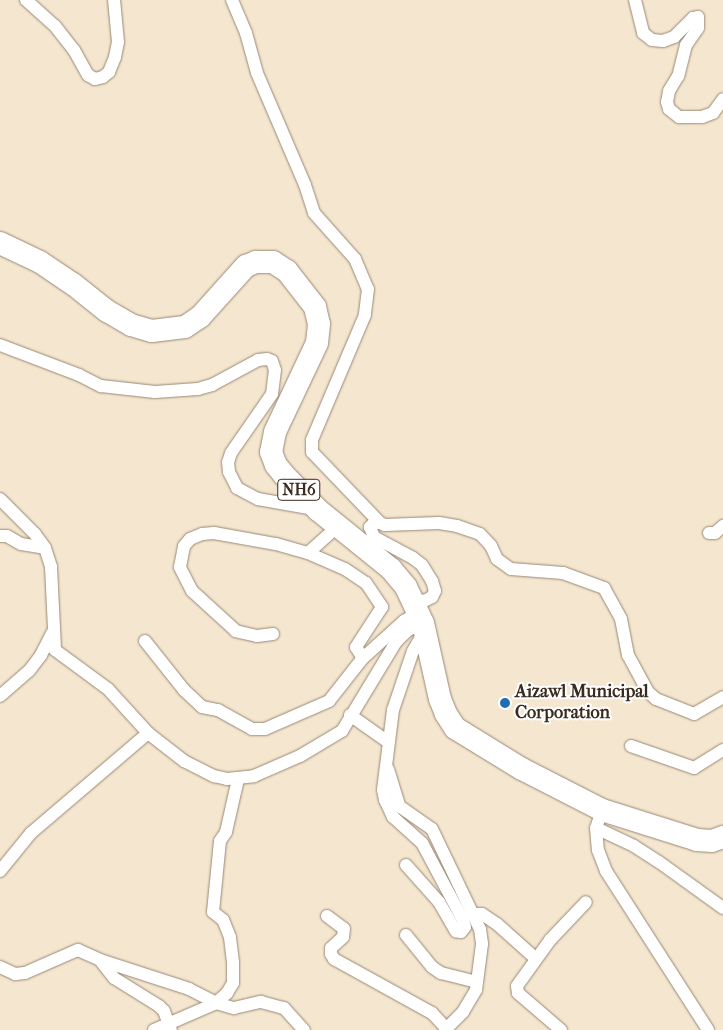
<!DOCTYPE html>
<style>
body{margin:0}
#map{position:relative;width:723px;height:1030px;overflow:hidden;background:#f5e6cf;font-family:"IM FELL French Canon",serif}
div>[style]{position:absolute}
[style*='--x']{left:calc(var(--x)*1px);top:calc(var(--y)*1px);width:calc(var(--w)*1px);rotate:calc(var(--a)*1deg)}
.roads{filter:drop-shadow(0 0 1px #988876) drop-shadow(0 0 1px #988876)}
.street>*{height:12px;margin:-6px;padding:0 6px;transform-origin:6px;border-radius:6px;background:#fff}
.highway>*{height:22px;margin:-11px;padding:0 11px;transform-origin:11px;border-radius:11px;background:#fff}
.dots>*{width:14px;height:14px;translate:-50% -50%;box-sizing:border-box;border:2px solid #fff;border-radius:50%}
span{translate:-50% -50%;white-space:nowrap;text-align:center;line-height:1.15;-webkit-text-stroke:4px #fff;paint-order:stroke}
.shield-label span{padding:1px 4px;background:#fff;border:1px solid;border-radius:4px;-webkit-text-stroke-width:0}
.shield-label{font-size:16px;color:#3b2a1e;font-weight:700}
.poi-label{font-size:18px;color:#3b2a1e;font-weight:700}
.left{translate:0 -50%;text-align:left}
</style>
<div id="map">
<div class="roads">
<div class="street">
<div style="--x:26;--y:0;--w:39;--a:42"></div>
<div style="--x:55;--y:26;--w:31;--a:52"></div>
<div style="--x:74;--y:50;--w:29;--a:61"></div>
<div style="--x:88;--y:75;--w:8;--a:30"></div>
<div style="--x:95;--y:79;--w:8;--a:-14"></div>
<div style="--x:103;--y:77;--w:8;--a:-40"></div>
<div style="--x:109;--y:72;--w:16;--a:-68"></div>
<div style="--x:115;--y:57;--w:15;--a:-79"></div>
<div style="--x:118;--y:42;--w:42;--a:-95.4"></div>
<div style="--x:232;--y:0;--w:36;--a:67"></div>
<div style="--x:246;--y:33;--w:41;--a:74.6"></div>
<div style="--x:257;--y:73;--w:122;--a:66.8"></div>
<div style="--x:305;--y:185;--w:29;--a:72"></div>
<div style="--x:314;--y:213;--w:62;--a:48.3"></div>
<div style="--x:355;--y:259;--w:33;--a:67"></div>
<div style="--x:368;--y:289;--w:26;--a:97"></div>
<div style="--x:365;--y:315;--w:136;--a:113"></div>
<div style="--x:312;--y:440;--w:12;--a:90"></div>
<div style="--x:312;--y:452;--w:98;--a:46.2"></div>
<div style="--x:380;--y:523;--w:5;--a:22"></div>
<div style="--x:385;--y:525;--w:54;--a:-2.1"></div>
<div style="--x:439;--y:523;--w:18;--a:9"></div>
<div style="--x:457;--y:526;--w:24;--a:19"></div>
<div style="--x:480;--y:534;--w:16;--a:47"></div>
<div style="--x:491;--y:546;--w:14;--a:65"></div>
<div style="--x:497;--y:559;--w:17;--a:36"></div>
<div style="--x:511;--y:569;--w:52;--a:4.4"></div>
<div style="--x:563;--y:573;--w:44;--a:20.1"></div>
<div style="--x:604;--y:588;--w:35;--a:61"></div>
<div style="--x:621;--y:619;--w:37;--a:79"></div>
<div style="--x:628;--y:655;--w:42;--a:61.6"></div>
<div style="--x:648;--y:692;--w:11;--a:41"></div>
<div style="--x:656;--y:699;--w:41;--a:21.5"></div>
<div style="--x:694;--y:714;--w:34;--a:-30"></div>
<div style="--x:635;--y:0;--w:34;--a:76"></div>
<div style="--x:643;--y:33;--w:11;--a:38"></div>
<div style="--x:652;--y:40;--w:11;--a:5"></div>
<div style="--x:663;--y:41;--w:12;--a:-20"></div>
<div style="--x:674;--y:37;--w:27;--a:-45"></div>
<div style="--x:693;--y:18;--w:5;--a:-11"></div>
<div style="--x:698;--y:17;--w:11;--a:90"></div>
<div style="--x:698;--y:28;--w:21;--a:125"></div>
<div style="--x:686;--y:45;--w:32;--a:104"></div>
<div style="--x:678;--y:76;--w:17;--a:121"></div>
<div style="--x:669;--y:91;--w:11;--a:100"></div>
<div style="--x:667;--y:102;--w:7;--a:74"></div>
<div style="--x:669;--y:109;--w:13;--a:39"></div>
<div style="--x:679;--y:117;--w:23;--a:0"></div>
<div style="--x:702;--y:117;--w:12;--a:-20"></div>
<div style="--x:713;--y:113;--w:17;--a:-54"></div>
<div style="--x:0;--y:345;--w:85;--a:20.8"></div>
<div style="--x:79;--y:375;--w:25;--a:27"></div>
<div style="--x:101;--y:386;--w:54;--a:6.3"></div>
<div style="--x:155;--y:392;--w:43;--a:-4"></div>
<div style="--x:198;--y:389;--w:15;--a:-16"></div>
<div style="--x:212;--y:385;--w:52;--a:-28.5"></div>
<div style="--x:258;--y:360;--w:9;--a:-6"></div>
<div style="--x:267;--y:359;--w:5;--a:22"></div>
<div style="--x:272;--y:361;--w:9;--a:72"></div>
<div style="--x:275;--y:370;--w:24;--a:97"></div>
<div style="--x:272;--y:394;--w:72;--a:124.8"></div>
<div style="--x:231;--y:453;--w:9;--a:108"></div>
<div style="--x:228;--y:462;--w:10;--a:84"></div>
<div style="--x:229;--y:472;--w:18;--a:63"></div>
<div style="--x:237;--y:488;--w:24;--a:28"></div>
<div style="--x:258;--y:499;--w:57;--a:10.1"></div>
<div style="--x:0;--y:499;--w:49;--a:45"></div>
<div style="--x:35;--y:534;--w:17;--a:54"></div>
<div style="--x:45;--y:548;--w:20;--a:72"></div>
<div style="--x:51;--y:567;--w:83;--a:87.2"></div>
<div style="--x:55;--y:650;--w:66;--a:36.3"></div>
<div style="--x:108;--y:689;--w:59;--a:47.7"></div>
<div style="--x:148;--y:733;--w:46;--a:37.9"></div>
<div style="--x:184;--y:761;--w:34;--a:27"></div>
<div style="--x:214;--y:776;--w:13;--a:13"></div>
<div style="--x:227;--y:779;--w:27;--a:-6"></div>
<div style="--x:254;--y:776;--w:50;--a:-23.5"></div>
<div style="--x:300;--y:756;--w:49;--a:-30.8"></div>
<div style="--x:342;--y:731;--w:104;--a:-58.8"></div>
<div style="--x:396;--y:642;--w:17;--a:-45"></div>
<div style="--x:408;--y:630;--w:17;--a:-25"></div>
<div style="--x:380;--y:523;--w:6;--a:180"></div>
<div style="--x:374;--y:523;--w:6;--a:135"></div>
<div style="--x:370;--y:527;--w:11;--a:68"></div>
<div style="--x:374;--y:537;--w:44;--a:28.3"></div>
<div style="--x:413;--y:558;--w:11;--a:38"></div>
<div style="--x:422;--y:565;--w:19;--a:58"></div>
<div style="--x:432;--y:581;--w:10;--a:73"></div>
<div style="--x:435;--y:591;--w:7;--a:117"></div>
<div style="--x:432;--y:597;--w:9;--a:153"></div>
<div style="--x:424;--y:601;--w:13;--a:-167"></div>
<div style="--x:709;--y:533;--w:6;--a:0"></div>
<div style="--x:715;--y:533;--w:11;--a:-41"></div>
<div style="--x:0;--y:536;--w:7;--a:0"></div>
<div style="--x:7;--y:536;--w:16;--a:30"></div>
<div style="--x:21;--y:544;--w:24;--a:9"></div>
<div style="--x:308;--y:553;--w:40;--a:23.4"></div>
<div style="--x:345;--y:569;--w:25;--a:34"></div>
<div style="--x:366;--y:583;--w:29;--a:56"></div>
<div style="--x:382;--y:607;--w:48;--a:123"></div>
<div style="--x:356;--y:647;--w:13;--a:58"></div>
<div style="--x:273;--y:634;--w:16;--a:173"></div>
<div style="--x:257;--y:636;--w:22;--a:-167"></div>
<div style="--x:236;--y:631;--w:59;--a:-137.7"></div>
<div style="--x:192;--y:591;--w:27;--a:-117"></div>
<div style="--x:180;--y:567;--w:21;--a:-79"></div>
<div style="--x:184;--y:546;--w:9;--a:-49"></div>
<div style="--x:190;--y:539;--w:13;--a:-23"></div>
<div style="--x:202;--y:534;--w:12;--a:-5"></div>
<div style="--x:214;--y:533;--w:63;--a:10.1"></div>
<div style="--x:276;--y:544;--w:33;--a:16"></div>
<div style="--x:308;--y:553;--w:39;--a:-42"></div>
<div style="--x:145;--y:641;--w:63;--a:51.5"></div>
<div style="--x:184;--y:690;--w:25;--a:43"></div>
<div style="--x:202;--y:707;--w:16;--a:11"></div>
<div style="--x:218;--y:710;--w:39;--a:29"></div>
<div style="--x:252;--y:729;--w:13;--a:0"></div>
<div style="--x:265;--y:729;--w:70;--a:-23.6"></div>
<div style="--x:329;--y:701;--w:55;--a:-51.7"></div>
<div style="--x:363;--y:658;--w:55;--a:-42.1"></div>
<div style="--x:404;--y:621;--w:16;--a:-30"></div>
<div style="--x:0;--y:696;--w:38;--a:-41"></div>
<div style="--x:29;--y:671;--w:20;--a:-53"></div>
<div style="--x:41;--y:655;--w:25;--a:-63"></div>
<div style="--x:350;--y:715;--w:47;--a:35.4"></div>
<div style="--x:631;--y:746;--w:67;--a:19.2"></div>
<div style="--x:694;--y:768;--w:34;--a:-32"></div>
<div style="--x:388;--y:769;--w:39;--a:73"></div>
<div style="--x:399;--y:806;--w:40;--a:34.9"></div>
<div style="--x:432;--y:829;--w:111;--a:64.4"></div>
<div style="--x:480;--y:929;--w:15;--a:82"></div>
<div style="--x:482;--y:944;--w:46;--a:97.4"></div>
<div style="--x:476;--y:990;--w:26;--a:121"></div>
<div style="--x:463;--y:1012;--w:25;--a:135"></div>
<div style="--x:602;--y:810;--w:19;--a:108"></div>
<div style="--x:596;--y:828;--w:22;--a:85"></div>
<div style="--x:598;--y:850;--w:22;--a:69"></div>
<div style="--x:606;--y:871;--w:189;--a:57.3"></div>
<div style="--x:596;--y:828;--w:42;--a:25.3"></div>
<div style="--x:634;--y:846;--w:30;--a:33"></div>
<div style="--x:659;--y:862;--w:79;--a:35.7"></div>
<div style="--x:406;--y:865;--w:50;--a:48.3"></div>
<div style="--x:439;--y:902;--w:34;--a:60"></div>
<div style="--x:456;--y:931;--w:5;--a:11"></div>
<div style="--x:461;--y:932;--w:6;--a:-51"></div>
<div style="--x:465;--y:927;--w:7;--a:-106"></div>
<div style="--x:463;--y:920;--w:87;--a:-118"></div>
<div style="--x:422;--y:843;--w:39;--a:-138"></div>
<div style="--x:393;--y:817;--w:19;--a:-115"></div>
<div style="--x:385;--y:800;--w:10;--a:-101"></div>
<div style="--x:383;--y:790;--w:81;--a:-82.9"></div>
<div style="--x:393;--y:710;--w:62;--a:-71.3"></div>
<div style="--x:413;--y:651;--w:24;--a:-60"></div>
<div style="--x:0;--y:871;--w:49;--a:-50.8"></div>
<div style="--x:31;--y:833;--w:154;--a:-40.5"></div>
<div style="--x:474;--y:914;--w:8;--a:0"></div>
<div style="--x:482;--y:914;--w:18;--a:34"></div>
<div style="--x:497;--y:924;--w:51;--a:41.8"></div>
<div style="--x:327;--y:916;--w:21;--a:37"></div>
<div style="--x:344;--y:929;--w:8;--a:97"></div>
<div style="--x:343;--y:937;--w:16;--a:137"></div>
<div style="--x:331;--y:948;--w:6;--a:90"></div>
<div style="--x:331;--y:954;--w:6;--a:59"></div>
<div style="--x:334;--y:959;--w:112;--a:28.9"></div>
<div style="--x:432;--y:1013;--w:22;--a:47"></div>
<div style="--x:406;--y:935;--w:41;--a:50.9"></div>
<div style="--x:432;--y:967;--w:11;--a:34"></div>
<div style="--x:441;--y:973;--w:37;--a:14"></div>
<div style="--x:100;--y:960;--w:23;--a:52"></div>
<div style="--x:114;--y:978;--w:53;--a:31.9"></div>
<div style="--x:159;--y:1006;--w:7;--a:45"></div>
<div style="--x:164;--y:1011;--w:20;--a:70"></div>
<div style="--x:0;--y:967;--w:17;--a:25"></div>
<div style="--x:15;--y:974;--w:10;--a:-6"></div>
<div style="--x:25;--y:973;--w:58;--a:-23.5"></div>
<div style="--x:78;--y:950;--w:24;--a:24"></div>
<div style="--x:100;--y:960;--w:94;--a:18"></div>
<div style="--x:189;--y:989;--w:30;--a:27"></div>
<div style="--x:216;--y:1003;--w:19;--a:16"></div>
<div style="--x:234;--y:1008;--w:28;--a:-13"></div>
<div style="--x:261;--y:1002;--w:24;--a:15"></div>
<div style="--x:284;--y:1008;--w:30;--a:48"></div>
<div style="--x:154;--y:1030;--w:68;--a:-23.5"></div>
<div style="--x:216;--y:1003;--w:15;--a:-42"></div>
<div style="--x:227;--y:993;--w:12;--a:-59"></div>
<div style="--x:233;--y:983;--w:21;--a:-90"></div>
<div style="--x:233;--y:962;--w:25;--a:-97"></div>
<div style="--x:230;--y:937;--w:18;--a:-112"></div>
<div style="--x:223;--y:920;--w:13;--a:-141"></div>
<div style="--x:213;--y:912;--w:71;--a:-84.4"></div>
<div style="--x:220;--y:841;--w:11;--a:-56"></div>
<div style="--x:226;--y:832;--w:54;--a:-77.2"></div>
<div style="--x:561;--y:1030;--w:57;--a:-139.3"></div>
<div style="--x:518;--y:993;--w:7;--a:-98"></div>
<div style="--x:517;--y:986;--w:57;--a:-54.3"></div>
<div style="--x:550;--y:940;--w:52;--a:-46.5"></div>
</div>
<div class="highway">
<div style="--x:0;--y:243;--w:44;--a:25.4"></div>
<div style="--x:40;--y:262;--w:40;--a:34"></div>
<div style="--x:73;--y:284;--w:43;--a:38.5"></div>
<div style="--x:107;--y:311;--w:28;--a:30"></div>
<div style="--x:131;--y:325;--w:22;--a:16"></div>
<div style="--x:152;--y:331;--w:33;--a:-7"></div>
<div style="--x:185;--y:327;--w:18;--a:-34"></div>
<div style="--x:200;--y:317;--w:69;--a:-48"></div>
<div style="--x:246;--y:266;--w:11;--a:-22"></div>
<div style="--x:256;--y:262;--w:17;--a:0"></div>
<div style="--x:273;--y:262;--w:17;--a:33"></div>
<div style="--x:287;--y:271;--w:46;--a:52.1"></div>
<div style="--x:315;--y:307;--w:17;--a:77"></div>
<div style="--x:319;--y:324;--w:19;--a:96"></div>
<div style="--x:317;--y:343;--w:98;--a:115.3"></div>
<div style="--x:275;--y:432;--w:20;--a:101"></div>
<div style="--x:271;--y:452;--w:14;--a:69"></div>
<div style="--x:276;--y:465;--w:13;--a:51"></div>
<div style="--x:284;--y:475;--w:49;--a:45.8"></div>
<div style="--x:318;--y:510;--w:94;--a:38.9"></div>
<div style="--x:391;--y:569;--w:23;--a:50"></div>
<div style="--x:406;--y:587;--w:40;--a:65"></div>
<div style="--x:423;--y:623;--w:78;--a:77.4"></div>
<div style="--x:440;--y:699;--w:16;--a:68"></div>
<div style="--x:446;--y:714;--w:17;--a:57"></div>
<div style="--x:455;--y:728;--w:79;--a:31.5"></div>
<div style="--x:522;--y:769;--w:90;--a:27.1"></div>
<div style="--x:602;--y:810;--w:100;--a:17.5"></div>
<div style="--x:697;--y:840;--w:15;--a:4"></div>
<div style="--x:712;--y:841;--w:12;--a:-20"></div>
</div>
</div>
<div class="dots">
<div style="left:505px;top:703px;background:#1f6fb2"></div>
</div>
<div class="shield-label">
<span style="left:299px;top:490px">NH6</span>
</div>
<div class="poi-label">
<span class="left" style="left:515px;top:703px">Aizawl Municipal<br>Corporation</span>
</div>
</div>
